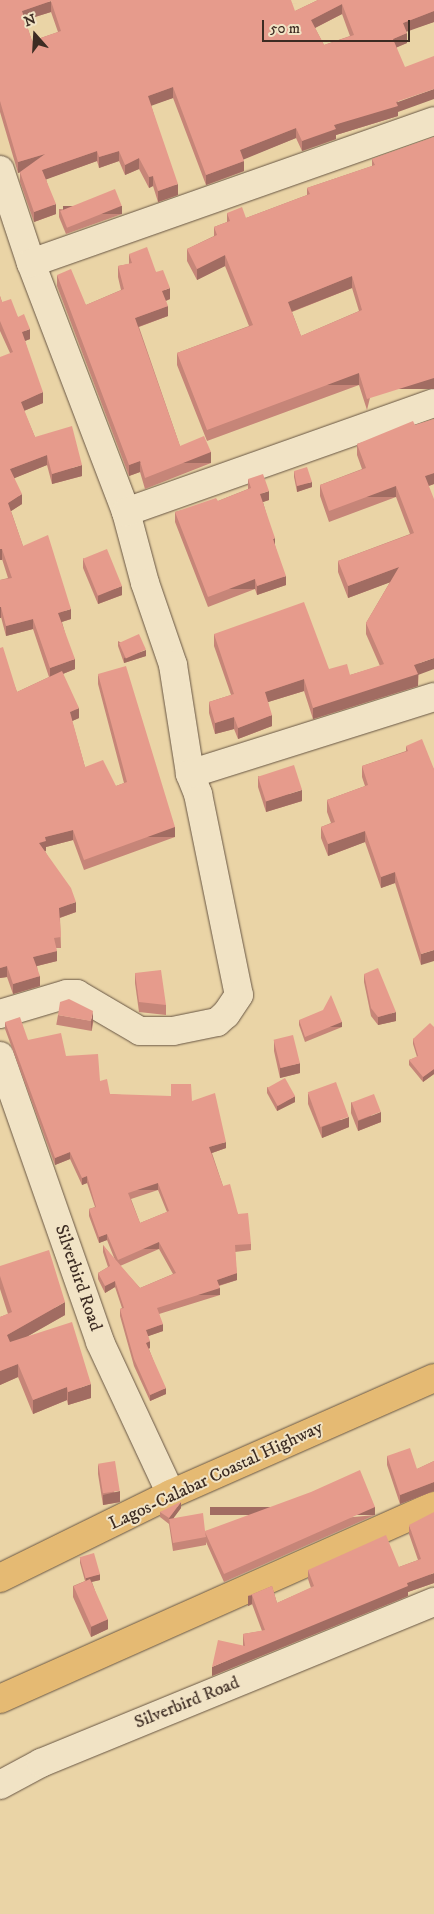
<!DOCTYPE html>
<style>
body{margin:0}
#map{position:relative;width:434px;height:1914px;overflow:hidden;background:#ead4a6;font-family:"IM FELL DW Pica",serif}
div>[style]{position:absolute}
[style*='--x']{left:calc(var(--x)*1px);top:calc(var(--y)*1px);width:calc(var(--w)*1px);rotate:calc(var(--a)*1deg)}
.roads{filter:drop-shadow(0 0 1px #685644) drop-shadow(0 0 1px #685644)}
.minor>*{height:28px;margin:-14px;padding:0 14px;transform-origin:14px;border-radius:14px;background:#f1e3c5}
.highway>*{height:28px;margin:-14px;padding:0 14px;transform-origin:14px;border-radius:14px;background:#e5ba73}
.wall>*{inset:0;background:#c68578;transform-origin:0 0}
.shaded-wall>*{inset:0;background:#a16c62;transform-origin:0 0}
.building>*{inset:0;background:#e69b8c;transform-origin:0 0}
span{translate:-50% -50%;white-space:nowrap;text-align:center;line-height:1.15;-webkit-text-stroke:4px #f1e3c5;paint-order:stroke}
.street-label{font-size:18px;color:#3d2c23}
.north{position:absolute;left:10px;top:10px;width:50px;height:50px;-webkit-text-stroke:4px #f1e3c5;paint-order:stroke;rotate:341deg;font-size:14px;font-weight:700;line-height:20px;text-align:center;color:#3d2c23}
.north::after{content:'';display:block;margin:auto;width:18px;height:22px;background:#3d2c23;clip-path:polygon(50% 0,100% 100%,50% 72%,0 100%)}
.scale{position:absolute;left:262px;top:20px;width:148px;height:22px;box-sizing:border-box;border:2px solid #3d2c23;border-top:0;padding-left:6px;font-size:15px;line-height:18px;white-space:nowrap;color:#3d2c23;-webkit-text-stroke:4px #f1e3c5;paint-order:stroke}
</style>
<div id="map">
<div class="roads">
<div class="minor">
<div style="--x:0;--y:170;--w:98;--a:71.6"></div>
<div style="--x:31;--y:263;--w:267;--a:69.1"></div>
<div style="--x:126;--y:512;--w:73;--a:75"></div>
<div style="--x:145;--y:583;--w:87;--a:71.1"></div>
<div style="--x:173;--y:665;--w:110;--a:81.1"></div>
<div style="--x:190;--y:774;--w:22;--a:68"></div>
<div style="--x:198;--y:794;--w:205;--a:78.5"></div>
<div style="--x:239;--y:995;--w:23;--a:124"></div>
<div style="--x:226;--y:1014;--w:12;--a:138"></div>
<div style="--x:217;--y:1022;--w:45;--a:168.4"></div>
<div style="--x:173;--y:1031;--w:33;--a:180"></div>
<div style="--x:140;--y:1031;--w:73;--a:-149.6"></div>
<div style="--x:77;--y:994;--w:10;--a:180"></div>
<div style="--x:67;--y:994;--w:70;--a:163.4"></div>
<div style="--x:31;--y:263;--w:427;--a:-19.4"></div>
<div style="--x:126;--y:512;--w:327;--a:-19.5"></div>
<div style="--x:190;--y:774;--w:256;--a:-17.5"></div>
<div style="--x:0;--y:1056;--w:303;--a:70.7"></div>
<div style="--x:100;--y:1342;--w:168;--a:65"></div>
<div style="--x:0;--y:1785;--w:47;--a:-28.2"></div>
<div style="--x:41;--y:1763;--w:425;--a:-22.3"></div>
</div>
<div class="highway">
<div style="--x:0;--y:1578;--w:191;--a:-26.2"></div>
<div style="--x:171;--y:1494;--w:287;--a:-23.8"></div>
<div style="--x:0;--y:1699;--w:475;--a:-24"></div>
</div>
</div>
<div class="wall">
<div style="clip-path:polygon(evenodd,0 0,295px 11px,318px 0,434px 0,434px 22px,406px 31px,407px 43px,397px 47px,398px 116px,336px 135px,336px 139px,302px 151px,296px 138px,243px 159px,244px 171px,206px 185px,173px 98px,151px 105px,178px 195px,158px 202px,153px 186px,149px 188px,139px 169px,125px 175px,119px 161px,99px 168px,97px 161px,46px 179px,56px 214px,34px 222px,20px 182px,20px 172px,18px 173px,0 112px,0 0,51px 12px,58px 32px,32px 41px,25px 20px,51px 12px,0 0,342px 14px,350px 36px,324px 45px,315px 28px,342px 14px)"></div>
<div style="clip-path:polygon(evenodd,434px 137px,367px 410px,359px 385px,207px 441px,177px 365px,177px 353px,249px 326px,225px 266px,197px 280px,187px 261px,187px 249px,214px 236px,214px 227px,227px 222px,227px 213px,246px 218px,307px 195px,307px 188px,372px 166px,372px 159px,434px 137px,352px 288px,359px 311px,301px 336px,292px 312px,352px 288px)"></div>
<div style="clip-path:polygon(59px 209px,122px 214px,66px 234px,59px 217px)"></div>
<div style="clip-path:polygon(129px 254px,156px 272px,170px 299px,166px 301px,168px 316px,139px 327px,180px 446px,211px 463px,145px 489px,140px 472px,129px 476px,57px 286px,57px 275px,86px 305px,121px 290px,118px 277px,118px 266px,129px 264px)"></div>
<div style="clip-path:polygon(0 296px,2px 302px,18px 317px,30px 339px,25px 341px,43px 403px,24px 411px,35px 437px,82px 476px,52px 484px,47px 465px,14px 478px,22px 504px,11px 511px,23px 546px,71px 619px,62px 622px,75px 669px,63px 674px,79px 718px,72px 721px,85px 767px,116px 786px,124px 783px,98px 684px,98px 674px,175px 837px,84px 870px,73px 840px,46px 847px,46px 851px,45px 851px,76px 912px,60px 918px,61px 948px,56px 948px,57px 961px,37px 966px,40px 986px,13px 994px,7px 977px,0 978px,0 648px,17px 692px,49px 677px,33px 629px,6px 636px,1px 617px,0 580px,8px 578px,2px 559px,0 560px,10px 353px,0 331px)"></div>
<div style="clip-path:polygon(434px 419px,434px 484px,429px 486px,418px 686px,313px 719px,304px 691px,268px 702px,272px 726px,238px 739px,234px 729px,215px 734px,209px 713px,209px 702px,231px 695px,214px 646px,214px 634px,329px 669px,350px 675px,380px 666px,366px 634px,366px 623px,390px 582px,348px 598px,338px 572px,338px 561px,410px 534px,396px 497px,329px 522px,320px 496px,320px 485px,362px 469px,357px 455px,357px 444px)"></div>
<div style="clip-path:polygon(294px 471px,312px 487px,297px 492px,294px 477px)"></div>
<div style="clip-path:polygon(248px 479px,269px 500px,263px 502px,286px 585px,257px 595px,255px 589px,208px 607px,175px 522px,175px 512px,218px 501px,248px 489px)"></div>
<div style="clip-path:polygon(83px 558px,122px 595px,98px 604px,83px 568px)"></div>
<div style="clip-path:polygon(118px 641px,146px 656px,124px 663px,118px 646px)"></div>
<div style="clip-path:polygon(406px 746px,434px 769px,421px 965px,395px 883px,381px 888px,365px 842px,328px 856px,321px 838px,321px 827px,331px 823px,327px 812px,327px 800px,365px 786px,362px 777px,362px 766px,406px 751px)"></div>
<div style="clip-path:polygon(258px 776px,302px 801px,266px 812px,258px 787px)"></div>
<div style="clip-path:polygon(135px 973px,166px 1005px,166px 1015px,139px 1012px,135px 983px)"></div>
<div style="clip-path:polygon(364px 974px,396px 1021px,378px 1025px,371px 1016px,364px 982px)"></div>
<div style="left:58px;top:1015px;width:36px;height:10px;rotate:10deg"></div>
<div style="clip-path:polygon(299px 1020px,342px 1027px,305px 1042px,299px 1025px)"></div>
<div style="clip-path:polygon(evenodd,5px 1022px,28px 1040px,66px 1056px,100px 1081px,110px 1094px,192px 1101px,226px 1148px,212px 1153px,223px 1186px,238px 1214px,251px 1244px,251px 1250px,235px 1252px,237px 1280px,219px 1286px,220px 1295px,159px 1314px,163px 1331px,148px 1336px,150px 1348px,149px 1349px,166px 1394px,150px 1401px,134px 1366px,120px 1316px,120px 1309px,122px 1308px,115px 1287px,105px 1293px,98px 1279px,98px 1273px,108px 1267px,103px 1252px,103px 1245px,115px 1260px,107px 1240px,99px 1243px,89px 1216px,89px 1209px,95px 1207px,87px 1183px,82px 1185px,70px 1159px,55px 1165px,5px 1029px,5px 1022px,158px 1190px,167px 1212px,140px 1223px,131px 1199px,158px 1190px,5px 1022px,159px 1249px,173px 1274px,140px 1288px,120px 1266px,159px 1249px)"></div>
<div style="clip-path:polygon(434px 1027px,434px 1074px,423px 1082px,409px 1065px,409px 1060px,417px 1057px,413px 1044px,413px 1039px)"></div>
<div style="clip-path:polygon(274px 1040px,300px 1073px,280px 1078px,274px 1051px)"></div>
<div style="clip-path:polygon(267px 1087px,295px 1102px,277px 1111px,267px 1093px)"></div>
<div style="clip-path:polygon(308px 1093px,349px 1127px,322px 1138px,308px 1104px)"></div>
<div style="clip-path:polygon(351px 1102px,381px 1122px,358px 1131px,351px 1113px)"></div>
<div style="clip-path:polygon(0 1266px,65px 1315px,28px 1336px,91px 1398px,68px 1405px,67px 1400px,33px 1414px,18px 1377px,0 1385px,0 1317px,8px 1314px,0 1289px)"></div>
<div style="clip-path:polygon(387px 1456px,417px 1469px,434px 1461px,434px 1491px,400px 1504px,387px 1465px)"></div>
<div style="clip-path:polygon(98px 1464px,120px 1502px,103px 1505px,98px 1474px)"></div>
<div style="clip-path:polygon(181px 1508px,173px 1518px,205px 1531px,375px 1515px,224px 1582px,206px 1542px,206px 1545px,173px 1551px,169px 1524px,160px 1517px,160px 1512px)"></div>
<div style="clip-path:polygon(409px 1525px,434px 1583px,408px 1592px,408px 1596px,212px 1676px,243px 1646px,243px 1634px,262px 1631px,252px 1604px,248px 1606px,248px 1596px,272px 1586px,277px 1603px,311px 1588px,308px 1579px,308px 1570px,399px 1567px,418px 1560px,409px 1534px)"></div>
<div style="clip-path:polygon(80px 1557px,100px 1580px,92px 1582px,108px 1629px,91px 1637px,73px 1597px,73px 1586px,85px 1581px,80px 1563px)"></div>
</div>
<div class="shaded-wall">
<div style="clip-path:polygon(51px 1px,51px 12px,22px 21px,22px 11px)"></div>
<div style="clip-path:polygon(342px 4px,342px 14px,311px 30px,311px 20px)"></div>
<div style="clip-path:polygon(434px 11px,434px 22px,403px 33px,403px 23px)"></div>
<div style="clip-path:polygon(407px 33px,407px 43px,393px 49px,393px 39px)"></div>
<div style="clip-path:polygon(173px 87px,173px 98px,148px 107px,148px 96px)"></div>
<div style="clip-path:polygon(434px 89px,434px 99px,398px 112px,398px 116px,336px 135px,336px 139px,302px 151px,302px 141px,334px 125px)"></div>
<div style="clip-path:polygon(296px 128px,296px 138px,240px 161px,240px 150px)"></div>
<div style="clip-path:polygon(97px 151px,97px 161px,42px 181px,42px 170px)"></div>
<div style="clip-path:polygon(119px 151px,119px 161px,99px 168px,99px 157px)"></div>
<div style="clip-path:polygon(45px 154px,45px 164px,18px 173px,18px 162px)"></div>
<div style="clip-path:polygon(139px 158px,139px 169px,125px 175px,125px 165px)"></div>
<div style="clip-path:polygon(244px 161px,244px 171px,206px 185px,206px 175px)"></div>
<div style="clip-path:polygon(153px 176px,153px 186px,149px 188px,149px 177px)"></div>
<div style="clip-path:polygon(178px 184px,178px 195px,158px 202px,158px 191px)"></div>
<div style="clip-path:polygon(56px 204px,56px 214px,34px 222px,34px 212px)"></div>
<div style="left:122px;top:206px;width:8px;height:59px;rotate:90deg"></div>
<div style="clip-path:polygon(225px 255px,225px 266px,197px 280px,197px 269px)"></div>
<div style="clip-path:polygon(352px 276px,352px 288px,288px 313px,288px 302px)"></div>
<div style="clip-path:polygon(170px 288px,170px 299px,162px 302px,162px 291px)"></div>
<div style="clip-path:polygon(168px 306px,168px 316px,135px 328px,135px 318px)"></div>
<div style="clip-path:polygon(30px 329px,30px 339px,22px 342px,22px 332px)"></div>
<div style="left:359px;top:373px;width:12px;height:162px;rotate:90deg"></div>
<div style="left:434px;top:378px;width:11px;height:70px;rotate:90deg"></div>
<div style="clip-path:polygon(43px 392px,43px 403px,21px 412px,21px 402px)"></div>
<div style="left:211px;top:452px;width:11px;height:71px;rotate:90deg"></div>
<div style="clip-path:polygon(47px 455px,47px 465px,10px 480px,10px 469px)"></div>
<div style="clip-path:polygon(140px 461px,140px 472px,129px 476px,129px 465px)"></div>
<div style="clip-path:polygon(82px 465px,82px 476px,52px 484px,52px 474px)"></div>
<div style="clip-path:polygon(434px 473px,434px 484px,425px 487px,425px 476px)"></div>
<div style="clip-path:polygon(312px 482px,312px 487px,297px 492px,297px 486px)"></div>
<div style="left:396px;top:486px;width:11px;height:72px;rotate:90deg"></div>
<div style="clip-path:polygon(269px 491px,269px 500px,260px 503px,260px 494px)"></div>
<div style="clip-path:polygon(22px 494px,22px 504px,8px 513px,8px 503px)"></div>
<div style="clip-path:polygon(275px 538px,275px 548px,273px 539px)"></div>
<div style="left:0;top:549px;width:2px;height:11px"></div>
<div style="clip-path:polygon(399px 567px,399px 579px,348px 598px,348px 586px)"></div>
<div style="clip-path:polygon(286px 576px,286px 585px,257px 595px,257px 586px)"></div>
<div style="left:255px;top:579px;width:10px;height:50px;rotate:90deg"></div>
<div style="clip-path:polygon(122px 586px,122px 595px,98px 604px,98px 595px)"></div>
<div style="left:0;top:607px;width:1px;height:11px"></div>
<div style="clip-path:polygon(71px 609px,71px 619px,58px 623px,58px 613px)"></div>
<div style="clip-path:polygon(33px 619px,33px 629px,6px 636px,6px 626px)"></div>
<div style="clip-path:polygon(146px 650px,146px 656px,124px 663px,124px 658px)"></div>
<div style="clip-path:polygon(434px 658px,434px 669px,418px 675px,418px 686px,313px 719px,313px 708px,414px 665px)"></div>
<div style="clip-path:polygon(75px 659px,75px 669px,50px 679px,50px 668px)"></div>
<div style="clip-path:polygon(304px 679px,304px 691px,265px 703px,265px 692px)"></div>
<div style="clip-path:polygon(79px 708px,79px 718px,70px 722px,70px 712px)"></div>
<div style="clip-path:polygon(272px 715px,272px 726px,238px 739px,238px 728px)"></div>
<div style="clip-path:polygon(234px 717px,234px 729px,215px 734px,215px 723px)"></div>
<div style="clip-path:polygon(302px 790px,302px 801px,266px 812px,266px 801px)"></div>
<div style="left:175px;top:827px;width:10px;height:97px;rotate:90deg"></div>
<div style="clip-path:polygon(73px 830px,73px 840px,46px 847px,46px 851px,39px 853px,39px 843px,45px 837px)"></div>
<div style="clip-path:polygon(365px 831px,365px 842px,328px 856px,328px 844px)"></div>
<div style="clip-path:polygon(395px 872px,395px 883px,381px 888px,381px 877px)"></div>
<div style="clip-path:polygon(76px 902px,76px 912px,59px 918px,59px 908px)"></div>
<div style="clip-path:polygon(434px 950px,434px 961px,421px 965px,421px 954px)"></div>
<div style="clip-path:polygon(57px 951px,57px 961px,33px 967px,33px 957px)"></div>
<div style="clip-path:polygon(7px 966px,7px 977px,0 978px,0 968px)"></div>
<div style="clip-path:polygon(40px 976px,40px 986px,13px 994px,13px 984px)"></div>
<div style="clip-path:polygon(93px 1011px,93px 1021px,91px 1031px,91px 1021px)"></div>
<div style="clip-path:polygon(396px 1012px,396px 1021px,378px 1025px,378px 1017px)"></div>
<div style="left:342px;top:1022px;width:5px;height:40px;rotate:90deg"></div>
<div style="clip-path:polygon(300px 1063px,300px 1073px,280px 1078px,280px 1068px)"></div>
<div style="clip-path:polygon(434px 1069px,434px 1074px,423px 1082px,423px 1077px)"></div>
<div style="clip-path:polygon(295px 1096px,295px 1102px,277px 1111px,277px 1106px)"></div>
<div style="clip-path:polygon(381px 1112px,381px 1122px,358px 1131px,358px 1121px)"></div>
<div style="clip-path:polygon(349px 1117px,349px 1127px,322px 1138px,322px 1127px)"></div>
<div style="clip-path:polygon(226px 1142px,226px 1148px,209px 1154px,209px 1147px)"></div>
<div style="clip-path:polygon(70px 1152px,70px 1159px,55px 1165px,55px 1158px)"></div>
<div style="clip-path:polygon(87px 1176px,87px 1183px,82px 1185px,82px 1178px)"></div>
<div style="left:158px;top:1183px;width:7px;height:32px;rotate:90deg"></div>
<div style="clip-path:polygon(107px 1234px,107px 1240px,99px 1243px,99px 1237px)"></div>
<div style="left:159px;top:1242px;width:7px;height:45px;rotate:90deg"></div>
<div style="clip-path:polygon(237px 1273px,237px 1280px,217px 1286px,217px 1280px)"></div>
<div style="clip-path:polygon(115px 1281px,115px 1287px,105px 1293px,105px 1286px)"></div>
<div style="left:220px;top:1288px;width:7px;height:66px;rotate:90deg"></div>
<div style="clip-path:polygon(65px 1302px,65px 1315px,7px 1348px,7px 1335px)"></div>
<div style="clip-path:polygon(163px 1324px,163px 1331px,146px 1337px,146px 1330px)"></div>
<div style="clip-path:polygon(150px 1341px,150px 1348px,146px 1349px,146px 1343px)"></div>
<div style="clip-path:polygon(18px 1364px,18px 1377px,0 1385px,0 1371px)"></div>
<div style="clip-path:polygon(91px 1384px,91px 1398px,68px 1405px,68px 1392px)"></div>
<div style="clip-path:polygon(67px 1387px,67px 1400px,33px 1414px,33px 1400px)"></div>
<div style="clip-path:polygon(166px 1388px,166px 1394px,150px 1401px,150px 1395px)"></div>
<div style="clip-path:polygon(434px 1482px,434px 1491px,400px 1504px,400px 1495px)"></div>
<div style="clip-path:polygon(120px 1491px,120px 1502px,103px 1505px,103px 1495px)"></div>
<div style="clip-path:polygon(181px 1502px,181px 1508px,170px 1523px,169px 1518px)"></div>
<div style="left:375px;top:1507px;width:8px;height:165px;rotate:90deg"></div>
<div style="clip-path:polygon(434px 1573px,434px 1583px,408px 1592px,408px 1596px,212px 1676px,212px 1667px,407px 1583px)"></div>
<div style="clip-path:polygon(100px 1574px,100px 1580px,86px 1583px,86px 1578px)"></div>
<div style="clip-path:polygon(252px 1595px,252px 1604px,248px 1606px,248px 1596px)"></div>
<div style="clip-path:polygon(108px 1619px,108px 1629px,91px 1637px,91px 1627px)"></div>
</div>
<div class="building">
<div style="clip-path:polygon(evenodd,0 0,291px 0,295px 11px,318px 0,434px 0,434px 11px,403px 23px,407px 33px,393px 39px,405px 67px,434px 56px,434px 89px,396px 102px,398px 106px,334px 125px,336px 129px,302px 141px,296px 128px,240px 150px,244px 161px,206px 175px,173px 87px,148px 96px,178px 184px,158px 191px,153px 176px,149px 177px,139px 158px,125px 165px,119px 151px,99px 157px,97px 151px,42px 170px,56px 204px,34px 212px,20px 172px,45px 154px,18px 162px,0 101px,0 0,51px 1px,61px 31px,32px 41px,22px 11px,51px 1px,0 0,342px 4px,354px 35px,324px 45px,311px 20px,342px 4px)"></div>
<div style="clip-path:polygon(evenodd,434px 137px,434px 378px,367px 399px,359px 373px,207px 430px,177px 353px,253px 325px,225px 255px,197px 269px,187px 249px,217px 235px,214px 227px,230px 221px,227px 213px,242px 207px,246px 218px,310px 194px,307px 188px,375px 165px,372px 159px,434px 137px,352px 276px,362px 310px,301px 336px,288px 302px,352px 276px)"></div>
<div style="left:115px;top:189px;width:18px;height:59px;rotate:68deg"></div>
<div style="clip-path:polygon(147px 247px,156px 272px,163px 270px,170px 288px,162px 291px,168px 306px,135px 318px,180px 446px,204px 436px,211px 452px,145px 478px,140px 461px,129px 465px,57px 275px,71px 269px,86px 305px,124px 289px,118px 266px,132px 263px,129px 254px)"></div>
<div style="clip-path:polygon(0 296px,2px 302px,11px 299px,18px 317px,24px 314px,30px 329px,22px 332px,43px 392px,21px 402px,35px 437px,72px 426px,82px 465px,52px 474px,47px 455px,10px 469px,22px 494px,8px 503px,23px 546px,48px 535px,71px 609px,58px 613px,75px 659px,50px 668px,33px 619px,6px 626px,1px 607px,0 607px,0 580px,12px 578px,2px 549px,0 549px,0 357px,13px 352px,0 321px)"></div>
<div style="clip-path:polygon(434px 419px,434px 473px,425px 476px,434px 499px,434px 658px,414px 665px,418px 674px,313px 708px,304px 679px,265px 692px,272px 715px,238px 728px,234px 717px,215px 723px,209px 702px,234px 694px,214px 634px,304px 602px,329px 669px,347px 664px,350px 675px,384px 664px,366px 623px,399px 567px,348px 586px,338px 561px,414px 533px,396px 486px,329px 511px,320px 485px,366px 468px,357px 444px,413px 421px,415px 425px)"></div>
<div style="clip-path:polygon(307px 467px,312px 482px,297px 486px,294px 471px)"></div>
<div style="clip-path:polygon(263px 474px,269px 491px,260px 494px,275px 538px,273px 539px,286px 576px,257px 586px,255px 579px,208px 597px,175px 512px,216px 498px,218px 501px,251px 488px,248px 479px)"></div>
<div style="left:107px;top:549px;width:40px;height:26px;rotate:68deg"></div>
<div style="left:139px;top:634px;width:17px;height:22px;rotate:66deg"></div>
<div style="clip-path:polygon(3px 647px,17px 692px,62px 671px,79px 708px,70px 712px,85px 767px,103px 760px,116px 786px,127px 782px,98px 674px,126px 666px,175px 827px,84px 860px,73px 830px,45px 837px,46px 841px,39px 843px,71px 888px,76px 902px,59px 908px,61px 937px,54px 938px,57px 951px,33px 957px,40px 976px,13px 984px,7px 966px,0 968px,0 648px)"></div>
<div style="clip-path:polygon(422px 739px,434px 769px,434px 950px,421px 954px,395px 872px,381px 877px,365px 831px,328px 844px,321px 827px,335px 822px,327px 800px,368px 785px,362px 766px,408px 751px,406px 746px)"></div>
<div style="left:294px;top:765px;width:26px;height:38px;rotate:72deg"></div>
<div style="clip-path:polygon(378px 968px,396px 1012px,378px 1017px,371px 1008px,364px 974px)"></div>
<div style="clip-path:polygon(161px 970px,166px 1005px,139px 1002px,135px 973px)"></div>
<div style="clip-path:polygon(331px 995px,342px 1022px,305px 1037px,299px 1020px,323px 1010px)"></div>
<div style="clip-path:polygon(69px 999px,93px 1011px,91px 1021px,58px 1015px,60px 1002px)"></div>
<div style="clip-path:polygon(evenodd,20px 1017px,28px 1040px,61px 1033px,66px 1056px,98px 1054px,100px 1081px,107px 1079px,110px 1094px,171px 1096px,171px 1084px,191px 1084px,192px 1101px,215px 1093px,226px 1142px,209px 1147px,223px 1186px,230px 1184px,238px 1214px,248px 1213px,251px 1244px,235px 1245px,237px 1273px,217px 1280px,220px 1288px,157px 1308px,163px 1324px,146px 1330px,150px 1341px,146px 1343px,166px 1388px,150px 1395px,134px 1359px,120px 1309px,124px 1308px,115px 1281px,105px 1286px,98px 1273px,110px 1266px,103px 1245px,140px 1288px,176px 1273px,159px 1242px,118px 1260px,107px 1234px,99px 1237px,89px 1209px,96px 1207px,87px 1176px,82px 1178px,70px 1152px,55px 1158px,5px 1022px,20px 1017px,158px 1183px,169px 1211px,140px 1223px,128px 1193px,158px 1183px)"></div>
<div style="clip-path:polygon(430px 1023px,434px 1027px,434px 1069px,423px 1077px,409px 1060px,418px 1056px,413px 1039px)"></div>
<div style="left:293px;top:1035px;width:29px;height:20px;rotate:76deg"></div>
<div style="left:285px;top:1078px;width:21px;height:20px;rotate:61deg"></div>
<div style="left:336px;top:1082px;width:37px;height:30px;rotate:70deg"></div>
<div style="left:374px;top:1094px;width:19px;height:24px;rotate:69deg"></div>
<div style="clip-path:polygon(49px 1250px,65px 1302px,7px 1335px,10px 1342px,72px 1322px,91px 1384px,68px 1392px,67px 1387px,33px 1400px,18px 1364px,0 1371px,0 1317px,12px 1312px,0 1276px,0 1266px)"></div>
<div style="clip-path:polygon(410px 1448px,417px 1469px,434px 1461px,434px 1482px,400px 1495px,387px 1456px)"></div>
<div style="left:115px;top:1461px;width:30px;height:17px;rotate:81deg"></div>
<div style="clip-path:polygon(360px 1470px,375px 1507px,224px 1574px,205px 1532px,206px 1537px,173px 1543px,169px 1519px,203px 1513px,205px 1531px,311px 1492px)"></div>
<div style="clip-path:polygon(180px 1502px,181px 1502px,169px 1518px,160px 1512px)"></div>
<div style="clip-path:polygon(434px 1512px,434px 1573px,407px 1583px,408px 1586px,212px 1667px,218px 1640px,245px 1646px,243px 1634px,265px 1630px,252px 1595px,248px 1596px,272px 1586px,277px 1603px,314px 1586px,308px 1570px,386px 1535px,399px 1567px,421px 1559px,409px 1525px)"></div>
<div style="left:94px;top:1553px;width:22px;height:15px;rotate:74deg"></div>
<div style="left:90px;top:1579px;width:44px;height:18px;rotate:66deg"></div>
</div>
<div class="street-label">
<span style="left:78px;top:1278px;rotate:71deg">Silverbird Road</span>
<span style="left:216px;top:1476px;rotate:-25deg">Lagos-Calabar Coastal Highway</span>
<span style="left:187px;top:1703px;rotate:-22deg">Silverbird Road</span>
</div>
<div class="north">N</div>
<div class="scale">50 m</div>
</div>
